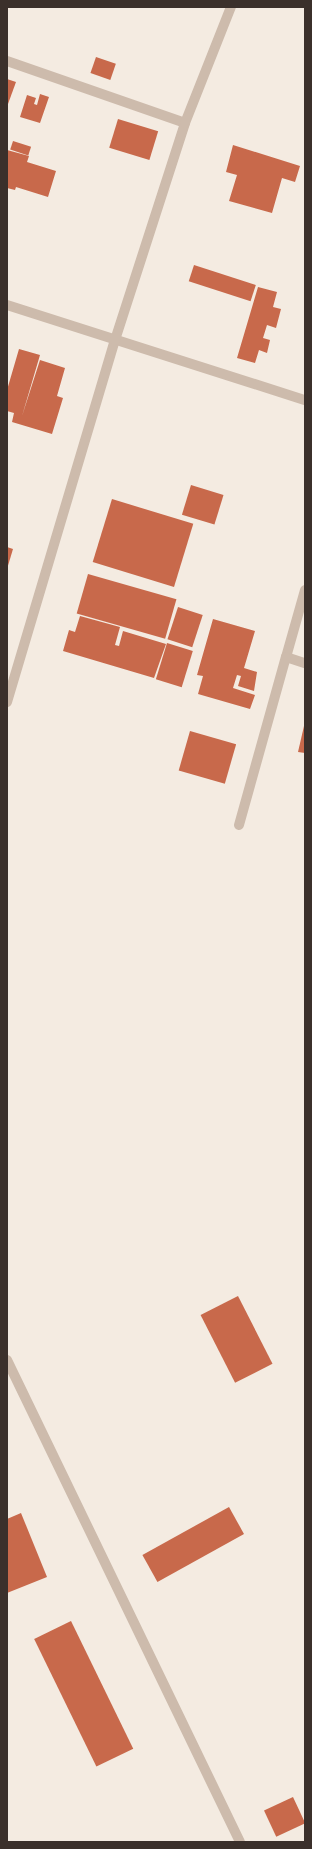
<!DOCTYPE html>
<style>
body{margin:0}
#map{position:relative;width:312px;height:1849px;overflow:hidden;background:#f4ebe1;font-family:"Archivo Narrow",sans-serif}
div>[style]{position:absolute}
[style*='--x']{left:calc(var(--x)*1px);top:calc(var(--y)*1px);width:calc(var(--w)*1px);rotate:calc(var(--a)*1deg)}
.building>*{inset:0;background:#c8694b;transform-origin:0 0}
.minor>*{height:10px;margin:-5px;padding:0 5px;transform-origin:5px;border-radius:5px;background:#cdbbac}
span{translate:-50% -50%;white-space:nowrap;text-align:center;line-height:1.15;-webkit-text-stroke:4px #fbf5ee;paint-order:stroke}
.frame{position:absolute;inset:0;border:8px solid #3b302b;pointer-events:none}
</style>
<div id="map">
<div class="building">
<div style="left:96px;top:57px;width:21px;height:17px;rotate:19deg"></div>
<div style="clip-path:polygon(7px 79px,16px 82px,8px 104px,7px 104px)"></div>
<div style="clip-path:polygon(40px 94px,49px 97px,40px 123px,20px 117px,27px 95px,36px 98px,34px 104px,37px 105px)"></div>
<div style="left:118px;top:119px;width:42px;height:30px;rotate:17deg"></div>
<div style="left:13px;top:141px;width:19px;height:9px;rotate:18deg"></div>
<div style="clip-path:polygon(233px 145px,300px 166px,295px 182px,282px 178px,272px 213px,229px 201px,237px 175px,226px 172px)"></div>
<div style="clip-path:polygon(7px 150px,29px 156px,27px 162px,56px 171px,48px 197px,16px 187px,15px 190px,7px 188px)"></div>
<div style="left:194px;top:265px;width:65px;height:17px;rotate:18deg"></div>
<div style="clip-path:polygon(258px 287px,277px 292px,273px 307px,281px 309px,276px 328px,267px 325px,263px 338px,270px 340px,267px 353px,259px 350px,255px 363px,237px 358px)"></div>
<div style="clip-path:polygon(19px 349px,40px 355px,22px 416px,40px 360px,65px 368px,57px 396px,63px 398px,52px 434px,12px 422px,14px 413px,7px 411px,7px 390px)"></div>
<div style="left:191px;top:485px;width:34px;height:31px;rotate:17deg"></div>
<div style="left:112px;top:499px;width:85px;height:66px;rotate:17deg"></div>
<div style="clip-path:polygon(7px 547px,13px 549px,7px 569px)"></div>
<div style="left:88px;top:574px;width:92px;height:41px;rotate:16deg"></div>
<div style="left:178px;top:607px;width:26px;height:34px;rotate:18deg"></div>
<div style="clip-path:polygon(80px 616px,120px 627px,115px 645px,119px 646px,123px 631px,166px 644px,154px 678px,63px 651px,69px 630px,75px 632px)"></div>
<div style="clip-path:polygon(213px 619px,255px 631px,244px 668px,257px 672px,254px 691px,238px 686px,241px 676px,237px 675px,233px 688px,255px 695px,250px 709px,198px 694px,203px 676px,197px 675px)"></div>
<div style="left:167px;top:643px;width:27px;height:38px;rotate:17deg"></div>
<div style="clip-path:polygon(304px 726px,305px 726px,305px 753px,298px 752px)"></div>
<div style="left:190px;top:731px;width:48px;height:41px;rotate:16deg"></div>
<div style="left:238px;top:1296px;width:76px;height:42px;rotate:63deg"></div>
<div style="left:229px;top:1507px;width:31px;height:99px;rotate:61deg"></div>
<div style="clip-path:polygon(21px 1513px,47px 1577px,7px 1593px,7px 1519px)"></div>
<div style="left:71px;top:1621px;width:142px;height:41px;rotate:64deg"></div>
<div style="left:293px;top:1797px;width:29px;height:32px;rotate:65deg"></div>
</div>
<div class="minor">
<div style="--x:7;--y:61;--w:188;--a:19.2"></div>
<div style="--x:7;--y:305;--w:313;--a:17.7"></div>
<div style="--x:305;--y:590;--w:70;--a:105.8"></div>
<div style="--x:286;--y:657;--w:20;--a:18"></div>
<div style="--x:7;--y:702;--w:378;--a:-73.4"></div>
<div style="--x:115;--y:340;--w:228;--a:-72.1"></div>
<div style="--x:185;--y:123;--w:125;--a:-68.4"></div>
<div style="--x:239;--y:825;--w:174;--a:-74.4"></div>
<div style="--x:7;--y:1360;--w:535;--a:64.2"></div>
</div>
<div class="frame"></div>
</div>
